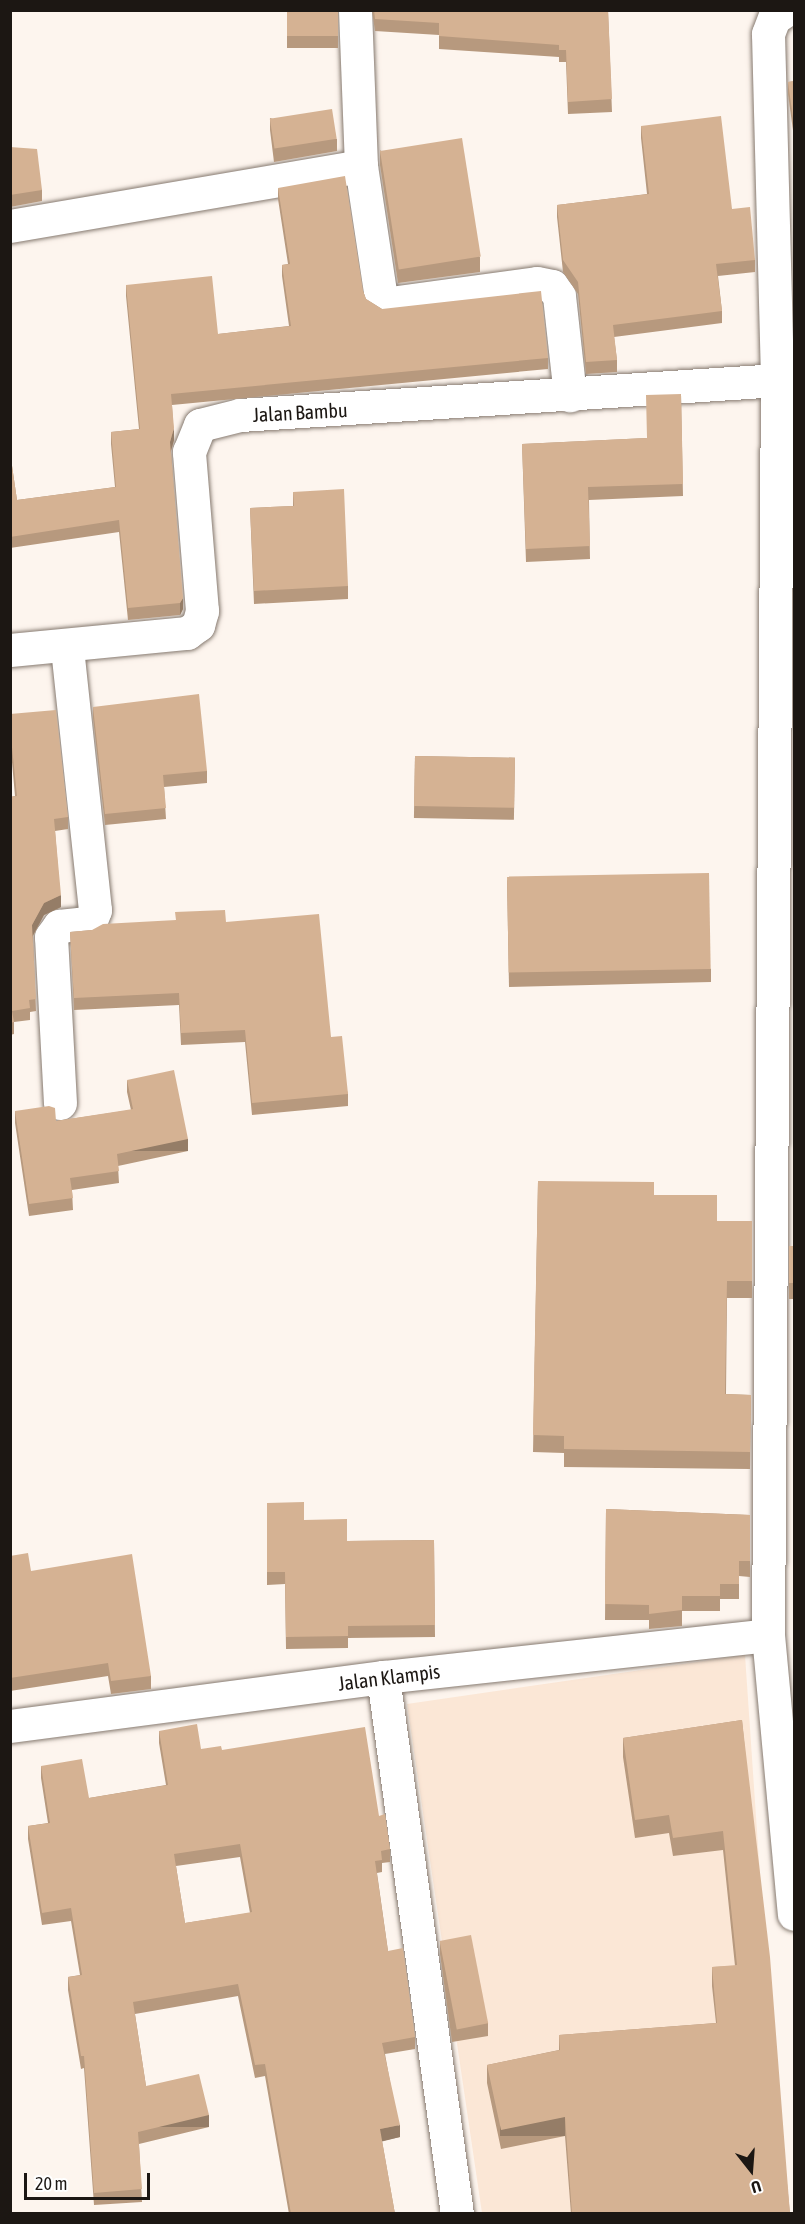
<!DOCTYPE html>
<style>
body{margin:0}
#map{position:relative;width:805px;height:2224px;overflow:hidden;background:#fdf5ee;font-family:"Asap Condensed",sans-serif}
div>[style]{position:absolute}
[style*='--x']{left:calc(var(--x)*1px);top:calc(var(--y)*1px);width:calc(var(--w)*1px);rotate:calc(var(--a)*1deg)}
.built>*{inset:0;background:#fbe7d6}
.roads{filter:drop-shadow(0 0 2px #867a70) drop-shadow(0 0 2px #867a70)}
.minor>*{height:33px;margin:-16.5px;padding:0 16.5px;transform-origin:16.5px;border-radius:16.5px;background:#fff}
.wall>*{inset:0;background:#b7997e;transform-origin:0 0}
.shaded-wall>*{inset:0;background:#957d67;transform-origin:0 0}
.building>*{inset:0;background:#d5b293;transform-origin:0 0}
span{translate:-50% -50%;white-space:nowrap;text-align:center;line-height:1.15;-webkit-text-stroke:6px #fff;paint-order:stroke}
.street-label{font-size:20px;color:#1c1713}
.frame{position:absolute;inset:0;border:12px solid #1c1713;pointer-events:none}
.north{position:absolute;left:721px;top:2140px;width:60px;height:60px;-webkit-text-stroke:4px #fff;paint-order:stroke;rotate:163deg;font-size:16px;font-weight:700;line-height:24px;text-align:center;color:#1c1713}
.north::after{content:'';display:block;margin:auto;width:21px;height:27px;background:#1c1713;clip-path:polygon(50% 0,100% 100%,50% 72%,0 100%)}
.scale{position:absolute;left:24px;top:2173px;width:126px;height:27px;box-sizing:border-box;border:3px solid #1c1713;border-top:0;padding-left:8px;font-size:18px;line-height:21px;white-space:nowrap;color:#1c1713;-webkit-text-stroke:4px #fff;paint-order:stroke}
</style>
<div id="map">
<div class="built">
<div style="clip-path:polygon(745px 1655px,783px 2213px,482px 2213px,407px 1704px)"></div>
</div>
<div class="roads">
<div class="minor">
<div style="--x:355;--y:10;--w:156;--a:87.8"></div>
<div style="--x:361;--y:166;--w:134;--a:81.4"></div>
<div style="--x:381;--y:299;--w:10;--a:24"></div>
<div style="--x:390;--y:303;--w:148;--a:-7.7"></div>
<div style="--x:537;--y:283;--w:15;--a:11"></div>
<div style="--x:552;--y:286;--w:12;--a:55"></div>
<div style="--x:559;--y:296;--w:100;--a:83.7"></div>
<div style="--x:786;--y:10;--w:14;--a:146"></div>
<div style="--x:774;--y:18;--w:17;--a:111"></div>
<div style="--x:768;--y:34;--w:346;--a:88.5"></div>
<div style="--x:777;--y:380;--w:1255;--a:90.41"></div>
<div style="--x:768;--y:1635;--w:280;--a:84.7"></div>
<div style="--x:10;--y:226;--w:356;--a:-9.7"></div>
<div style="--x:10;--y:650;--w:178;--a:-5.5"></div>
<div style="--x:187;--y:633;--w:14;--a:-36"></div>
<div style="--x:198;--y:625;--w:15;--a:-74"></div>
<div style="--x:202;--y:611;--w:160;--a:-94.7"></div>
<div style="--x:189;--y:452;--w:29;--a:-68"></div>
<div style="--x:200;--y:425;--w:41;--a:-14"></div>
<div style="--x:240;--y:415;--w:555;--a:-3.72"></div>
<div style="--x:60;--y:1103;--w:166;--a:-93.1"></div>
<div style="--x:51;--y:937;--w:14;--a:-54"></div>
<div style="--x:59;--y:926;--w:31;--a:-6"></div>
<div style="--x:90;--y:923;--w:14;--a:-69"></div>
<div style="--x:95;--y:910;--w:264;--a:-96.1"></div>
<div style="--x:383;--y:1677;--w:542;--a:82.15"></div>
<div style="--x:10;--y:1726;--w:376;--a:-7.5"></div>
<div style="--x:383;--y:1677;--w:387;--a:-6.2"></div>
</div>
</div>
<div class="wall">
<div style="left:287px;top:10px;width:51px;height:38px"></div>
<div style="clip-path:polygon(372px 10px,608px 10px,612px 112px,568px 114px,566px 62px,559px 62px,559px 57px,439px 49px,439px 35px,375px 31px)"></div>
<div style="clip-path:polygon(795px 81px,795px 145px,788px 94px,788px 82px)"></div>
<div style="clip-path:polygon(270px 118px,337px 139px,337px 151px,274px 162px,270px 130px)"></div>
<div style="clip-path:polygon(641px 126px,732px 209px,755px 260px,755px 272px,718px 276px,722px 311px,722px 323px,614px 337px,617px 360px,617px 372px,586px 374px,578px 294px,563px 272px,557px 217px,557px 205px,647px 194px,641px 138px)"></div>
<div style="clip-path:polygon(10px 147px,42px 190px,42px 201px,10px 207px)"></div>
<div style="clip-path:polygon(380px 150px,480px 257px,480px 272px,398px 283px,380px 165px)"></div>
<div style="clip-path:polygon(278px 188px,363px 291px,366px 299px,382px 309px,548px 358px,548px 369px,172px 405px,174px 440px,171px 451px,183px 609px,180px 615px,128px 620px,119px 532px,10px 548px,10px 452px,17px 500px,115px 487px,111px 444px,111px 432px,139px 429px,126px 296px,126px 285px,218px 334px,289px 326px,282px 276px,282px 265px,288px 264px,278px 199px)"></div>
<div style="clip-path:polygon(681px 394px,683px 496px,589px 500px,590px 559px,526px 562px,522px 444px,647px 438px)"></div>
<div style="clip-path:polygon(293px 492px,348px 586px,348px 599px,254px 604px,250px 508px,293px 506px)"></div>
<div style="clip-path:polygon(93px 707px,207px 771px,207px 783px,164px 787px,166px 819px,105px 825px,93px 718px)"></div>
<div style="clip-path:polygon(10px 714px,68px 817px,68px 829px,55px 831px,61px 907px,44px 915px,33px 936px,36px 1011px,30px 1012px,30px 1020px,14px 1022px,14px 1034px,10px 1035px,10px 797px,15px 796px,10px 740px)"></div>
<div style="left:415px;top:756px;width:100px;height:62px;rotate:1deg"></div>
<div style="clip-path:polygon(507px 880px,711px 969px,711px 982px,509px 987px)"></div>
<div style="clip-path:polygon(226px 922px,331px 1037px,348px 1094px,348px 1106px,252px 1115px,245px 1042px,181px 1045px,179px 1005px,74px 1010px,70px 932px,92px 930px)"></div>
<div style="clip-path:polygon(127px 1080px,188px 1151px,118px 1166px,119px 1183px,72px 1190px,73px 1210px,29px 1216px,15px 1123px,15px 1111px,56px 1121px,131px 1110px,127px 1092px)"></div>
<div style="clip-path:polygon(538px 1181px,654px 1195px,717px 1221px,752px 1221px,752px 1298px,727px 1298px,726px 1394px,751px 1395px,750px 1469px,564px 1467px,564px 1453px,533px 1452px)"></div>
<div style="left:789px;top:1246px;width:6px;height:53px"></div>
<div style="clip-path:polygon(267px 1503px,347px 1541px,434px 1540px,435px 1637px,348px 1638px,348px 1648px,286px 1649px,285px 1584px,267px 1585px)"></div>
<div style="clip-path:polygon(606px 1509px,750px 1515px,750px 1577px,739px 1576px,739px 1599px,720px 1599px,720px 1611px,682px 1611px,682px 1626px,649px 1629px,649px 1620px,605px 1620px)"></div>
<div style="clip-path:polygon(10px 1556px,31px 1571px,151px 1676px,151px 1689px,111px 1694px,108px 1676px,10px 1691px)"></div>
<div style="clip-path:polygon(742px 1720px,790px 2214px,571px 2214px,565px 2136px,501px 2149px,487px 2083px,487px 2065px,559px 2050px,559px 2035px,716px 2023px,712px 1986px,712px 1967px,735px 1966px,723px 1850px,673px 1856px,669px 1833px,635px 1838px,623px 1757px,623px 1738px)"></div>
<div style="clip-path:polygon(evenodd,159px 1731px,201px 1749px,222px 1750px,379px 1816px,390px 1849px,390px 1862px,382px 1863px,382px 1872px,377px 1873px,388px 1951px,415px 2037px,415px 2049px,385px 2054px,400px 2137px,382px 2141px,395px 2214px,289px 2214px,265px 2076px,255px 2078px,238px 1996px,135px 2014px,146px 2086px,209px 2127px,139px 2144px,142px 2202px,94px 2205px,84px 2068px,81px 2069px,68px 1990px,68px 1977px,80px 1975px,71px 1921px,42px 1925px,28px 1839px,28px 1826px,48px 1823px,41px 1778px,41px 1766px,89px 1798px,166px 1785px,159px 1743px,159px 1731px,240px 1857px,250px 1913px,185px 1923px,176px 1866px,240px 1857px)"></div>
<div style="clip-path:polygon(440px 1941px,488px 2023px,488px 2036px,452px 2042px,440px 1954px)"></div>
</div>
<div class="shaded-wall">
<div style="clip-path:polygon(174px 428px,174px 440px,170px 454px,170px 442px)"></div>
<div style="clip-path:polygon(183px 598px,183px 609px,180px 615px,180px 603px)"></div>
<div style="clip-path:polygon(61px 895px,61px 907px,44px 915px,32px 937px,32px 925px,44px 903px)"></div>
<div style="left:188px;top:1139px;width:12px;height:73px;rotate:90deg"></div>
<div style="left:209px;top:2115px;width:12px;height:73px;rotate:90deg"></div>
<div style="left:565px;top:2117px;width:19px;height:65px;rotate:90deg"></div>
<div style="clip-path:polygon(400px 2125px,400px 2137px,380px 2142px,380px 2129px)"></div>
</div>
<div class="building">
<div style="left:287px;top:10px;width:51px;height:26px"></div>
<div style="clip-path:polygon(374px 10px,608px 10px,612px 99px,568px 102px,566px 50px,559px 50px,559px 45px,439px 36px,439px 23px,375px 19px)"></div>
<div style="clip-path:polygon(795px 81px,795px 133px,788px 82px)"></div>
<div style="left:332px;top:109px;width:30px;height:63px;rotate:81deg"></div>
<div style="clip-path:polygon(721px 116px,732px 209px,750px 207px,755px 260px,716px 264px,722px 311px,613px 325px,617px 360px,586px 362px,578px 282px,563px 260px,557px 205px,649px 194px,641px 126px)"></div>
<div style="left:462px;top:138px;width:120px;height:83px;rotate:81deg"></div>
<div style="clip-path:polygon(10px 147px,37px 149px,42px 190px,10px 195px)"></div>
<div style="clip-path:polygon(345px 176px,363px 291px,366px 299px,382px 309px,541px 291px,548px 358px,171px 394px,174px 428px,170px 442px,183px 598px,180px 603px,128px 608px,119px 520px,10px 537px,10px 452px,17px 500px,116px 487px,111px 432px,140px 429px,126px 285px,212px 276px,218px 334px,291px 326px,282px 265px,290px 264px,278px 188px)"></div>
<div style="clip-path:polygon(681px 394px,683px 484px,588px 487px,590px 546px,526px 549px,522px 444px,647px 438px,646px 395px)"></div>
<div style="clip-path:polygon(344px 489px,348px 586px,254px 591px,250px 508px,294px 506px,293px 492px)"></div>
<div style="clip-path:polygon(199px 694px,207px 771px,163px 775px,166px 808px,105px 814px,93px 707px)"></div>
<div style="clip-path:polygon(56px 710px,68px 817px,54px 819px,61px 895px,44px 903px,32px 925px,36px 999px,29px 1000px,30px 1008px,12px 1011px,14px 1022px,10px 1023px,10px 797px,17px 796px,10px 728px,10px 714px)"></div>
<div style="left:415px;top:756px;width:100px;height:50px;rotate:1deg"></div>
<div style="left:709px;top:873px;width:96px;height:202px;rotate:89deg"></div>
<div style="clip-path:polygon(225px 910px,226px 922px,319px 914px,331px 1037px,342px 1036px,348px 1094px,252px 1103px,245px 1030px,181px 1033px,179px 993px,74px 998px,70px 932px,92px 930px,103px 924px,176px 920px,175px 912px)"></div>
<div style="clip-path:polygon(174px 1070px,188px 1139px,117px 1154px,119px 1171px,70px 1178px,73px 1198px,29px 1204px,15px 1111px,49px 1106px,55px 1108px,56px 1121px,133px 1109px,127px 1080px)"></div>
<div style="clip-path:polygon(538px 1181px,654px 1182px,654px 1195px,717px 1195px,717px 1221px,752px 1221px,752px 1281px,727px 1281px,725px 1394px,751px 1395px,750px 1452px,564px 1449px,564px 1436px,533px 1435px)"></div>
<div style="left:789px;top:1246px;width:6px;height:37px"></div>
<div style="clip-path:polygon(304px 1502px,304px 1520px,347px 1519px,347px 1541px,434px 1540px,435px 1625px,348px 1626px,348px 1636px,286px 1637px,285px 1572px,267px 1572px,267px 1503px)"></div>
<div style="clip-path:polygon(606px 1509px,750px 1515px,750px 1561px,739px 1561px,739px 1584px,720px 1584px,720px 1596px,682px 1596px,682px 1610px,649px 1614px,649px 1605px,605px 1604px)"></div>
<div style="clip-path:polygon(28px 1553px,31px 1571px,132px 1554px,151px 1676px,111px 1681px,108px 1663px,10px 1678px,10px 1556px)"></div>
<div style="clip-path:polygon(742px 1720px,770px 1957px,790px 2214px,572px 2214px,565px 2117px,501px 2130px,487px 2065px,560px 2050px,559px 2035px,717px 2023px,712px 1967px,737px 1965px,723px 1831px,673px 1838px,669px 1815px,635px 1820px,623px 1738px)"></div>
<div style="clip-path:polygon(evenodd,197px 1724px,201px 1749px,221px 1746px,222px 1750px,365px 1727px,379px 1816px,385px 1814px,390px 1849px,381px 1851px,382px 1860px,375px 1861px,388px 1951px,403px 1948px,415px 2037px,382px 2043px,400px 2125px,380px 2129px,395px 2214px,291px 2214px,265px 2064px,255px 2065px,238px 1984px,133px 2002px,146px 2086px,199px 2074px,209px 2115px,138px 2132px,142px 2189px,94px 2193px,84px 2056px,81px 2056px,68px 1977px,82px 1975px,71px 1908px,42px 1913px,28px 1826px,50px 1823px,41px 1766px,82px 1759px,89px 1798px,168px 1785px,159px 1731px,197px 1724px,240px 1844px,252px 1912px,185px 1923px,174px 1854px,240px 1844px)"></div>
<div style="left:471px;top:1935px;width:90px;height:32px;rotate:79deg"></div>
</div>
<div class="street-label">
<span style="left:300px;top:412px;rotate:-3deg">Jalan Bambu</span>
<span style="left:389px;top:1677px;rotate:-7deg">Jalan Klampis</span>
</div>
<div class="frame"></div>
<div class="north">U</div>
<div class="scale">20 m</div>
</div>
